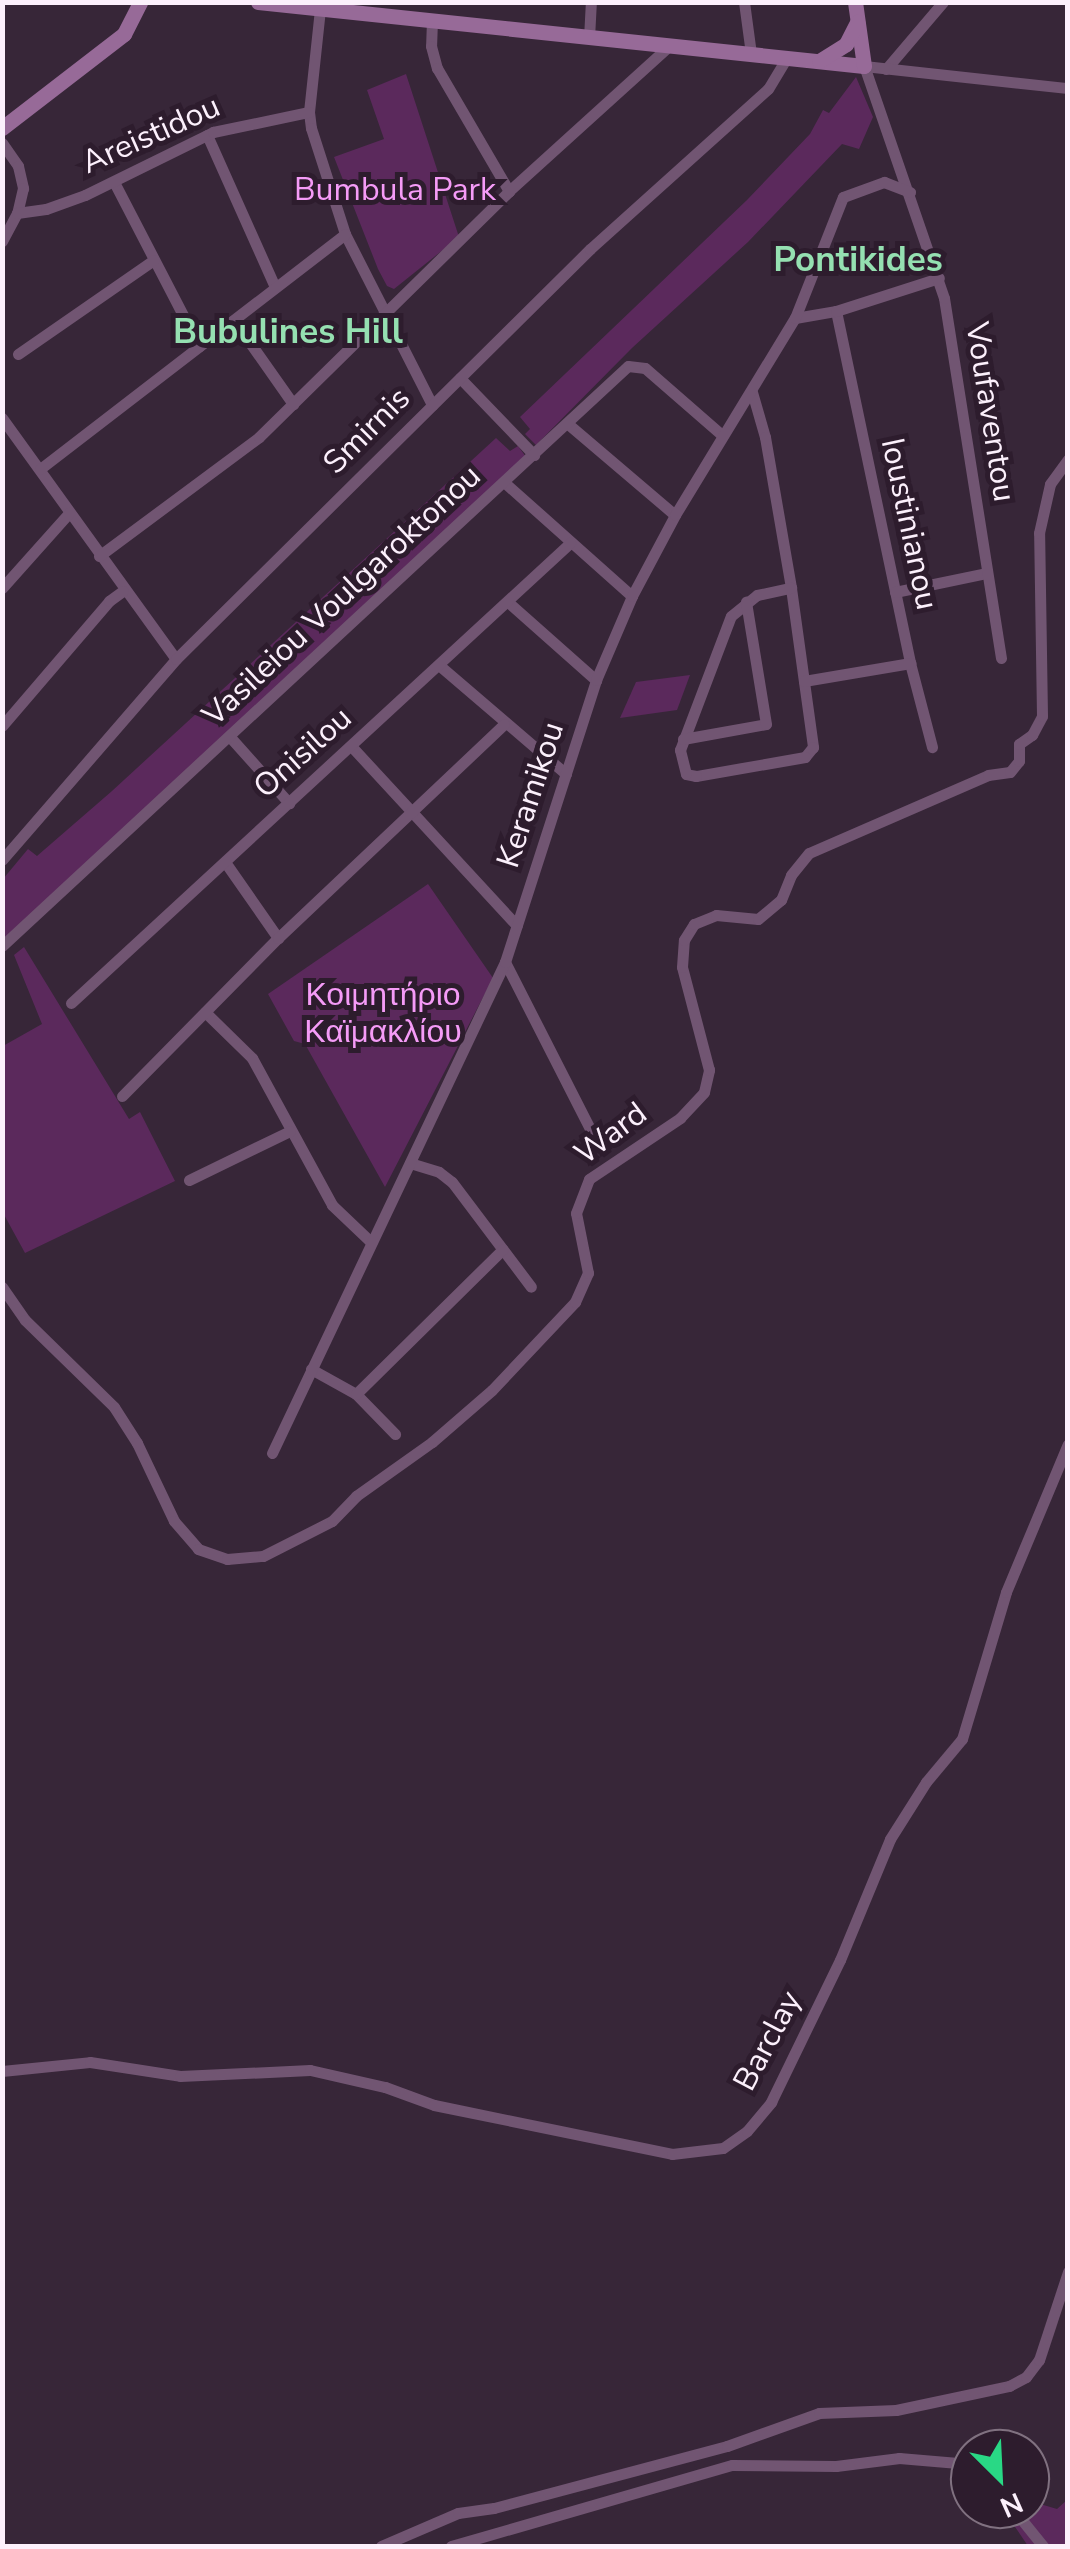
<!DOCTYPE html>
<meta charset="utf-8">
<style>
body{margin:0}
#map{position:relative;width:1070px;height:2549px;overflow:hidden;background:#372638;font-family:"Nunito Sans",sans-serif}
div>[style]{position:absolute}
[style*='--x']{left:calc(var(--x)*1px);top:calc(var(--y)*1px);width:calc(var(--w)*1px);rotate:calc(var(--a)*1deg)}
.green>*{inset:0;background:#5b295c}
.street>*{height:11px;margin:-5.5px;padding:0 5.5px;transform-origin:5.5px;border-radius:5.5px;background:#715572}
.secondary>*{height:15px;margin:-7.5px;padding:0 7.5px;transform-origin:7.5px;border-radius:7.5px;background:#976a98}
span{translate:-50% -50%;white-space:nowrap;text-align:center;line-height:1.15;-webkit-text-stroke:10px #2d1c2d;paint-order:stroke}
.street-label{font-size:32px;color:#fcf0fc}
.park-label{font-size:32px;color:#f59bf7}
.neighbourhood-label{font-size:35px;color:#95e0b1;font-weight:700}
.frame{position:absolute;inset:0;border:5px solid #fcf0fc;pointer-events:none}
.north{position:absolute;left:950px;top:2429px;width:100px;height:100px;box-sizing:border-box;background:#2d1c2d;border:2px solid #807180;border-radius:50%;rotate:156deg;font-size:28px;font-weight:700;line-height:40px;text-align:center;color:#fcf0fc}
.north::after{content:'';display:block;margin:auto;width:35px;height:45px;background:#29d885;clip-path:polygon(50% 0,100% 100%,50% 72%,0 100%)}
</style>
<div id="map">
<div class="green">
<div style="clip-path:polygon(406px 74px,459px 237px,394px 289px,387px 286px,378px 269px,334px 157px,384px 139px,367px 90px)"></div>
<div style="clip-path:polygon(856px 77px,873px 117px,859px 149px,842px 144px,748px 242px,632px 348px,536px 445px,525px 434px,530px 429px,520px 417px,747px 200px,810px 134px,823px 110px,829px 113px)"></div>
<div style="clip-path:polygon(496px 438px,510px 451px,518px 446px,526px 457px,3px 941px,3px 879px,28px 849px,37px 856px,112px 791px)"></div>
<div style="clip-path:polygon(690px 675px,677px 710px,620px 718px,636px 682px)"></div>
<div style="clip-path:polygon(428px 884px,493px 978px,385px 1187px,305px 1044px,294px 1041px,268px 994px)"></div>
<div style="clip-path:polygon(24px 947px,129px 1119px,140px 1112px,175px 1181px,25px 1253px,2px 1211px,3px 1046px,42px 1024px,14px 955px)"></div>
<div style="clip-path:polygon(1067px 2500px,1067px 2546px,1028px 2546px,1003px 2509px,1030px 2509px,1030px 2501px,1057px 2509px)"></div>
</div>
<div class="street">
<div style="--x:744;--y:2;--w:52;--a:82.3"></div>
<div style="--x:320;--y:9;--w:104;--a:96.1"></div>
<div style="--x:309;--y:112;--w:16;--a:83"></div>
<div style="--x:311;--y:128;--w:111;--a:72.2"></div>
<div style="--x:345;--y:234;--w:192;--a:63"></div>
<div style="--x:432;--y:20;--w:26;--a:92"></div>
<div style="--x:431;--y:46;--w:23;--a:75"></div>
<div style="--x:437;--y:68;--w:143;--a:59.7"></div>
<div style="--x:589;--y:38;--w:36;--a:-87"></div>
<div style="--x:886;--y:69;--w:88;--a:-49.6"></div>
<div style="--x:207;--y:135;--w:167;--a:65.9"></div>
<div style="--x:2;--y:143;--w:28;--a:55"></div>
<div style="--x:18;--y:166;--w:23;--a:77"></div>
<div style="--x:23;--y:188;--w:26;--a:103"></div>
<div style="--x:17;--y:213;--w:32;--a:118"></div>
<div style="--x:114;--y:182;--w:185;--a:62.6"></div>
<div style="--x:17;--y:213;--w:29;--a:-8"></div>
<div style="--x:46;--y:209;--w:41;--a:-19.7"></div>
<div style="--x:85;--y:195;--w:143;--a:-26.2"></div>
<div style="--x:213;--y:132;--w:98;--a:-11.8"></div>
<div style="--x:836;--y:311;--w:360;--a:78.1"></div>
<div style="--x:910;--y:663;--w:87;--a:75.3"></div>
<div style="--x:795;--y:318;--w:42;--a:-9.7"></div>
<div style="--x:836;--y:311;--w:108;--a:-17.8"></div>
<div style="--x:234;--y:320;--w:103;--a:54.9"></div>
<div style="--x:18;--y:354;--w:165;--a:-34.7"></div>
<div style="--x:460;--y:378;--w:107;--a:46.1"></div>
<div style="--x:752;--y:392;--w:47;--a:73.9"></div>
<div style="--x:765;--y:437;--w:153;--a:80.2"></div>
<div style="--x:791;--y:588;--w:161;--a:82.1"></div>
<div style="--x:813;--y:747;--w:13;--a:129"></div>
<div style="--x:805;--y:757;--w:111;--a:170.1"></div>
<div style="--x:696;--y:776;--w:10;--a:-169"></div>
<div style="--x:686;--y:774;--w:25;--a:-104"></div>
<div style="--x:680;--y:750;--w:143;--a:-69.2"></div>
<div style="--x:731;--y:616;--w:33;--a:-39"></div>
<div style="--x:757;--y:595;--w:35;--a:-12"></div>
<div style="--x:2;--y:418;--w:297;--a:54.2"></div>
<div style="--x:568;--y:424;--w:140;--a:40.4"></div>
<div style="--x:40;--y:469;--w:385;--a:-37.6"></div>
<div style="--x:505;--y:483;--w:170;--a:41.7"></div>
<div style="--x:99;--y:556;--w:199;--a:-36.6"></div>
<div style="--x:259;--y:437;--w:351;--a:-44.5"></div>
<div style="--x:509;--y:191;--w:215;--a:-42.2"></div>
<div style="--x:2;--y:588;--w:101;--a:-48.2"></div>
<div style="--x:895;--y:592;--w:94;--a:-11.7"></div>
<div style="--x:508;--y:602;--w:118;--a:41.6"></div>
<div style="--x:1001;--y:658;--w:364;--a:-99"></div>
<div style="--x:944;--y:298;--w:245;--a:-109"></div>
<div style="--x:864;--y:66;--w:205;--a:6.2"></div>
<div style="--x:440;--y:666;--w:166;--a:40.6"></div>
<div style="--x:804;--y:681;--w:108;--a:-9.6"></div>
<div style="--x:2;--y:726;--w:165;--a:-49.4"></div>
<div style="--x:109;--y:601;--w:17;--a:-36"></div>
<div style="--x:230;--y:737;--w:89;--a:48.2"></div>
<div style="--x:683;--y:739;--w:84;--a:-10.2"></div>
<div style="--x:766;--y:724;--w:124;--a:-99.3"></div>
<div style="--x:352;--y:747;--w:243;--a:47.3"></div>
<div style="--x:2;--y:860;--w:266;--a:-49.1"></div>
<div style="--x:176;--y:659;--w:583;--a:-44.72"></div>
<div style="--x:590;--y:249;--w:239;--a:-42"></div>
<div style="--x:768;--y:89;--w:35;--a:-59"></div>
<div style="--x:225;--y:862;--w:93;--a:55.1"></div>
<div style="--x:2;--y:946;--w:853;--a:-42.82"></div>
<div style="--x:628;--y:366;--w:17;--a:7"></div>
<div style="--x:645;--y:368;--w:103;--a:41.1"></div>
<div style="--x:505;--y:962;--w:190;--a:63"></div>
<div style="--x:71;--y:1003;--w:679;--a:-42.67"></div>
<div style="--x:205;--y:1012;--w:66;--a:44.4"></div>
<div style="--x:252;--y:1058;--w:167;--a:61.4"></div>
<div style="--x:332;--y:1205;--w:54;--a:43.5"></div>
<div style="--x:122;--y:1096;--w:222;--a:-45.4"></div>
<div style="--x:278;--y:938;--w:311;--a:-43.4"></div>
<div style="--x:410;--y:1163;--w:30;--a:17"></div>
<div style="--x:439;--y:1172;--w:16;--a:38"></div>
<div style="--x:452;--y:1182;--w:131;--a:53"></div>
<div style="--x:189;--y:1180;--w:112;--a:-25.9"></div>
<div style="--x:2;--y:1287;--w:40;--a:55.1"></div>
<div style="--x:25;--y:1320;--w:124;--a:44.3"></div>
<div style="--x:114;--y:1407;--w:43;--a:57.4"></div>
<div style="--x:137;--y:1443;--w:86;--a:64.6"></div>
<div style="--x:174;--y:1521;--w:37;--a:49"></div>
<div style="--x:198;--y:1549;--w:31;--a:19"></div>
<div style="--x:227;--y:1559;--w:36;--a:-5"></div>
<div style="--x:263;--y:1556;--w:77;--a:-26.9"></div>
<div style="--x:332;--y:1521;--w:35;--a:-46"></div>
<div style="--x:356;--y:1496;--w:93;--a:-35.4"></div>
<div style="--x:432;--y:1442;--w:79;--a:-40.9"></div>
<div style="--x:492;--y:1390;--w:121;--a:-46.7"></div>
<div style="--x:575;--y:1302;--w:32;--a:-66"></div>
<div style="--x:588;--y:1273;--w:61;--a:-101.3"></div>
<div style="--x:576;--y:1213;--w:36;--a:-69"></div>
<div style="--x:589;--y:1179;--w:110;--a:-33.8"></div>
<div style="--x:680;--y:1118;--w:35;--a:-47"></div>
<div style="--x:704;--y:1092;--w:23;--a:-77"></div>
<div style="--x:709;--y:1070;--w:106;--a:-104.7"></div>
<div style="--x:682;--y:967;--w:27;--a:-86"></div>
<div style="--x:684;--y:940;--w:19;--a:-58"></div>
<div style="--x:694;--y:924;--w:24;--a:-22"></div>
<div style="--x:716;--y:915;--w:42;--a:5.4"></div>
<div style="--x:758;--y:919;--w:30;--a:-40"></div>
<div style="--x:781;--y:900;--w:27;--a:-68"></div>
<div style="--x:791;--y:875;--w:28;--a:-51"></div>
<div style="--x:809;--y:853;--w:195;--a:-23.5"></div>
<div style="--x:988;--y:775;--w:22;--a:-8"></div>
<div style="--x:1010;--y:772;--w:14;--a:-51"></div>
<div style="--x:1019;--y:761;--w:17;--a:-90"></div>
<div style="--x:1019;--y:744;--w:16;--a:-35"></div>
<div style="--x:1032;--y:735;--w:21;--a:-62"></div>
<div style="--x:1042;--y:716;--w:183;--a:-90.9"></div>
<div style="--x:1039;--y:533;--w:50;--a:-77.3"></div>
<div style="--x:1050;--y:484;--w:31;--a:-54"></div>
<div style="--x:311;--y:1369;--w:51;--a:29.1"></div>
<div style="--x:356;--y:1394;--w:56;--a:45.7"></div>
<div style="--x:356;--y:1394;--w:206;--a:-44.6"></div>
<div style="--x:272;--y:1453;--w:543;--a:-64.61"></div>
<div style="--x:505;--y:962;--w:296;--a:-72.1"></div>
<div style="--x:596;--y:680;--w:91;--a:-66.8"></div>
<div style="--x:632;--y:596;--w:92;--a:-62"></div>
<div style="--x:675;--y:515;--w:231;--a:-58.7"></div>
<div style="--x:795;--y:318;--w:130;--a:-68.4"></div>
<div style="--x:843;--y:197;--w:44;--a:-20.1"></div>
<div style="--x:884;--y:182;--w:28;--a:21"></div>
<div style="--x:2;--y:2071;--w:88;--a:-5.8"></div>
<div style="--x:90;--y:2062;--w:91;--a:8.8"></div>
<div style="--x:180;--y:2076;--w:130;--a:-2.6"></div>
<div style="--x:310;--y:2070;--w:77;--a:12.8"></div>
<div style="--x:385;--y:2087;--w:52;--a:20.2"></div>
<div style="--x:434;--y:2105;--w:243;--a:11.6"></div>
<div style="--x:672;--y:2154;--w:51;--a:-6.7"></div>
<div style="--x:723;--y:2148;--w:29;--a:-35"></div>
<div style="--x:747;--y:2131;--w:38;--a:-50"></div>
<div style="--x:771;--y:2102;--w:158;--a:-64.1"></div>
<div style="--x:840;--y:1960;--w:131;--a:-67.5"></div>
<div style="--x:890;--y:1839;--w:67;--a:-57.7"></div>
<div style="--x:926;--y:1782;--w:56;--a:-50.1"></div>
<div style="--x:962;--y:1739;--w:153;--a:-73.3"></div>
<div style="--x:1006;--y:1592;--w:160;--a:-67.3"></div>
<div style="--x:1013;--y:2509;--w:48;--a:51"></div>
<div style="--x:381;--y:2546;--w:84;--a:-23.2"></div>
<div style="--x:458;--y:2513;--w:36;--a:-8"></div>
<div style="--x:494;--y:2508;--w:241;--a:-14.9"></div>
<div style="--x:727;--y:2446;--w:98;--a:-19.7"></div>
<div style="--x:819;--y:2413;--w:77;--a:-2.2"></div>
<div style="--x:896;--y:2410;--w:116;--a:-12"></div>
<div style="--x:1009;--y:2386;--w:19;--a:-28"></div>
<div style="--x:1026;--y:2377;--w:21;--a:-53"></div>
<div style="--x:1039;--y:2360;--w:93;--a:-71.8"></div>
<div style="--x:451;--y:2546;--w:292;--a:-16.1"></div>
<div style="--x:732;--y:2465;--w:104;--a:0.6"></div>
<div style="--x:836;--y:2466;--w:64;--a:-7.2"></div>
<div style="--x:899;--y:2458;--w:71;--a:4.8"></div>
</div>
<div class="secondary">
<div style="--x:258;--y:2;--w:609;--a:6.03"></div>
<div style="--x:864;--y:66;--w:65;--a:-98"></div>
<div style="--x:819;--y:61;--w:32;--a:-32"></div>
<div style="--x:846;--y:44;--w:25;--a:-63"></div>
<div style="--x:2;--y:128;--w:154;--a:-37.6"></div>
<div style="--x:124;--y:34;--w:36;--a:-63"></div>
</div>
<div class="street-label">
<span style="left:151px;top:135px;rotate:-24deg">Areistidou</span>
<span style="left:990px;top:412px;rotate:81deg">Voufaventou</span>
<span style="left:367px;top:431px;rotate:-45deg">Smirnis</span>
<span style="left:909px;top:524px;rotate:78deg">Ioustinianou</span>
<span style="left:342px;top:596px;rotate:-43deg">Vasileiou Voulgaroktonou</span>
<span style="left:303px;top:753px;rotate:-42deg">Onisilou</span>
<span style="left:531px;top:795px;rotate:-72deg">Keramikou</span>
<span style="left:611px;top:1134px;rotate:-37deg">Ward</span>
<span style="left:768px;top:2041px;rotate:-62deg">Barclay</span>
</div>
<div class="park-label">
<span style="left:395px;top:190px">Bumbula Park</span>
<span style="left:383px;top:1014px">Κοιμητήριο<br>Καϊμακλίου</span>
</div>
<div class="neighbourhood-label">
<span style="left:858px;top:260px">Pontikides</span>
<span style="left:288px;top:332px">Bubulines Hill</span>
</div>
<div class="frame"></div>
<div class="north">N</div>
</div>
